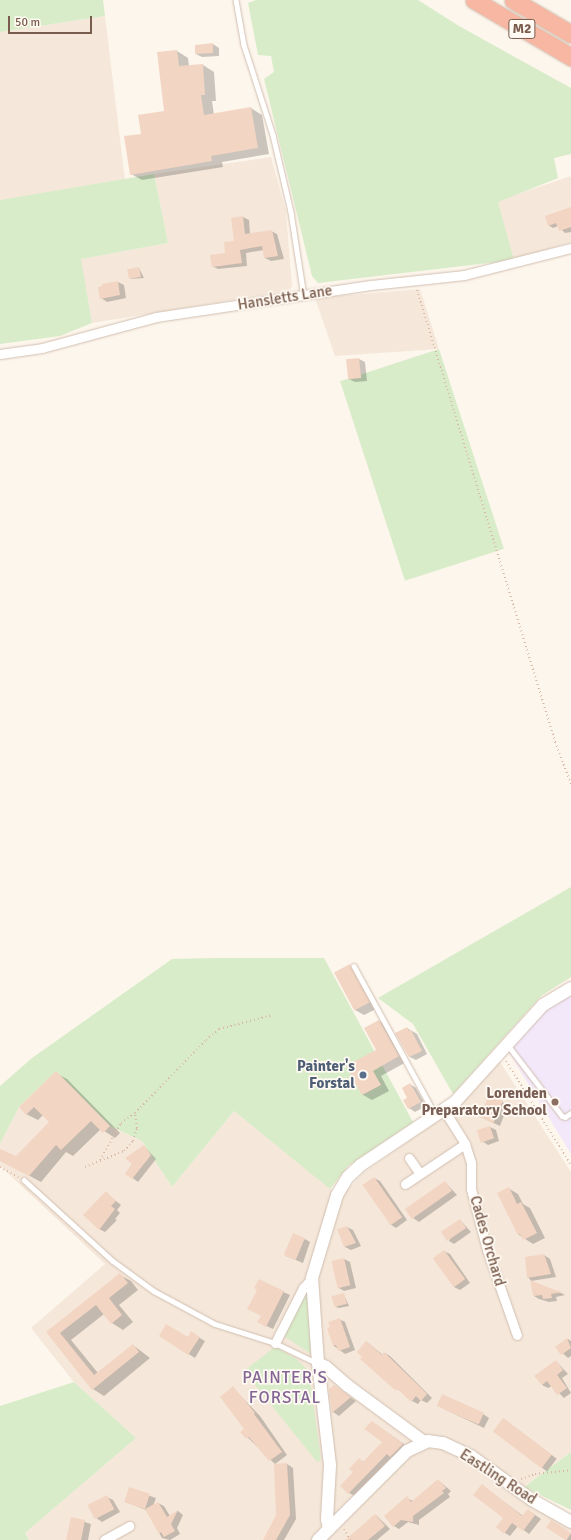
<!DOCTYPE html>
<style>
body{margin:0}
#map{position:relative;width:571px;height:1540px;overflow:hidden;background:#fdf6ec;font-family:Signika,sans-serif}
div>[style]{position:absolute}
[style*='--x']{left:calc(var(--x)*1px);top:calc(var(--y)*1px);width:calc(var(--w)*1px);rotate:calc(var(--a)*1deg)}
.residential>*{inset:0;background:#f5e8da}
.education>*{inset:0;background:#f3e8fa}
.green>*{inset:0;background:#d8ecc9;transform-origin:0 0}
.shadow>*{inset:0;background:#0003;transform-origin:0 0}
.building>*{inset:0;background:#f3d5c3;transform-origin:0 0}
.path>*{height:2px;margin-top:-1px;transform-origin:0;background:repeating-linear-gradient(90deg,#d9b8a5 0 1px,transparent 0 4px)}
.roads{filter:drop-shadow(0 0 1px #d1beb0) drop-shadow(0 0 1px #d1beb0)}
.service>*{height:4.5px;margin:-2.25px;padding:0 2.25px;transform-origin:2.25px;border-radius:2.25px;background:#fff}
.minor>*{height:9px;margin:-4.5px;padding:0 4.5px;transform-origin:4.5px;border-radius:4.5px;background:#fff}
.tertiary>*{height:12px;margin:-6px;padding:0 6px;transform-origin:6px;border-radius:6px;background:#fff}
.motorway>*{height:17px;margin:-8.5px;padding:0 8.5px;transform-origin:8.5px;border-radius:8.5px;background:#f7b7a3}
.dots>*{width:11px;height:11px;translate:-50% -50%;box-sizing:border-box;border:2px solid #fffaf3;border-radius:50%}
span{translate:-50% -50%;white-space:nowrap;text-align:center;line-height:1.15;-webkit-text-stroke:3.5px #fffaf3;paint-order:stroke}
.shield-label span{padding:1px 3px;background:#fffaf3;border:1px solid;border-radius:3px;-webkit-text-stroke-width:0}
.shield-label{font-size:14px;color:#7a5c4d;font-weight:700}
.street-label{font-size:15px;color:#7a5c4d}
.service-label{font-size:15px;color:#4e5e75;font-weight:700}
.right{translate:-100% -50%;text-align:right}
.education-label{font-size:15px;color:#785e54;font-weight:700}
.quarter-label{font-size:17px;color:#846695;letter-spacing:1px}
.scale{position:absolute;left:8px;top:16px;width:84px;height:18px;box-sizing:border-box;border:2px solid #7a5c4d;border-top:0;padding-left:5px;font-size:12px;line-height:14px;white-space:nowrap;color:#7a5c4d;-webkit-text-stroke:3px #fffaf3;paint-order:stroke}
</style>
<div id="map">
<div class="residential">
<div style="clip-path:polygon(105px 16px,125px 180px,0 200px,0 32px)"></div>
<div style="clip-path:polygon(271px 157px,286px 211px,292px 286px,289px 291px,92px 323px,80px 259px,168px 243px,154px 174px)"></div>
<div style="clip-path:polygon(571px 176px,571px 242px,514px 260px,497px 201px)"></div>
<div style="clip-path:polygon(420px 289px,439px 349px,335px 356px,315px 298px)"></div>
<div style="clip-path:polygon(498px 1059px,571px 1172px,571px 1452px,515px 1493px,571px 1528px,571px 1540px,29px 1540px,25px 1533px,136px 1438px,74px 1382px,31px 1328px,105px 1264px,0 1166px,0 1144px,19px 1107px,56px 1071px,110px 1126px,142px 1141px,172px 1187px,234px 1111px,341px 1197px,363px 1173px,452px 1111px)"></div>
</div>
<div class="education">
<div style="clip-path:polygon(571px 994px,571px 1154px,507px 1049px,553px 1004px)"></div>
</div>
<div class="green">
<div style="clip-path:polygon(0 0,103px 0,105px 16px,0 32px)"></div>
<div style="clip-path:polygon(256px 0,418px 0,459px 26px,571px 88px,571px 154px,554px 158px,558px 178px,498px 202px,514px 260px,318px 283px,312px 276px,264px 79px,274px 72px,271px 56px,258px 55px,248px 3px)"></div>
<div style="clip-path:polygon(154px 174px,168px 243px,81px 259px,92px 323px,60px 336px,0 344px,0 200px)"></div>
<div style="left:439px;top:349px;width:210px;height:104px;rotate:72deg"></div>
<div style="clip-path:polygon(571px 887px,571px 977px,541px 996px,453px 1094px,413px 1024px,378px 998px)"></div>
<div style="clip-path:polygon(215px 958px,324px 958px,413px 1122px,348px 1166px,330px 1189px,234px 1111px,172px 1187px,142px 1141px,110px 1126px,56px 1071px,19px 1107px,0 1144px,0 1086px,32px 1058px,172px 959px)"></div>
<div style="clip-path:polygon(305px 1293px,307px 1294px,311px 1354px,284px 1336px)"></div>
<div style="clip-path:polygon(275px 1347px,295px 1358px,309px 1371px,321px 1460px,317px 1462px,244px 1371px)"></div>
<div style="clip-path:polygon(74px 1382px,136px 1438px,25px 1533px,29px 1540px,0 1540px,0 1406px)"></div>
<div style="clip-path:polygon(571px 1452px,571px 1510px,524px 1487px)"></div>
</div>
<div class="shadow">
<div style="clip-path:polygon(213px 44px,219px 48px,219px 56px,202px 57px,196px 54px)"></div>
<div style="clip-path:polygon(177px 51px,188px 58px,189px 66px,203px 65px,214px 72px,216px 101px,212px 101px,214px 115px,251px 108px,262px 115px,269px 154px,222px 162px,223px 167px,142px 180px,131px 174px,143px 134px,165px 112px)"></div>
<div style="clip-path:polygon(571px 208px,571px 232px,565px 233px,558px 226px,553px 228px,548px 225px)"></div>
<div style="clip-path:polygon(243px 217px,249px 220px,250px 234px,271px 231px,277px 234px,284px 259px,271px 261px,265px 258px,264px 250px,246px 253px,247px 266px,218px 269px,212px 266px,226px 254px,235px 242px)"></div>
<div style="clip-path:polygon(139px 268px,144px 278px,130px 279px)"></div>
<div style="clip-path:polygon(118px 282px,124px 285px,126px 298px,107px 302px,101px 298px)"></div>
<div style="clip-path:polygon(359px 359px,365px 362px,367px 381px,355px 382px,349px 379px)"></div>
<div style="clip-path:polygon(350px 966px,359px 971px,378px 1008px,364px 1015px,355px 1010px)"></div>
<div style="clip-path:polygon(379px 1021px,388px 1026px,408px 1061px,381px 1076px,389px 1091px,372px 1100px,363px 1095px,348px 1066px,377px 1050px)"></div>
<div style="clip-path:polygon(407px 1028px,417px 1034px,427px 1054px,416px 1060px,410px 1057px,396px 1034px)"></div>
<div style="clip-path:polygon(56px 1073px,67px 1079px,120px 1133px,115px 1138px,101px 1129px,73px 1156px,66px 1152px,41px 1182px,0 1160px,0 1156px,16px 1158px,51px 1122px,43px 1115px,38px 1120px,26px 1114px)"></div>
<div style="clip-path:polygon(410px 1084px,416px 1088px,426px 1106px,415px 1112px,409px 1108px)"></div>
<div style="clip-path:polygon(502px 1102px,508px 1105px,500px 1126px,480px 1117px)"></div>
<div style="clip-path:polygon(490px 1127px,496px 1130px,499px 1141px,488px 1145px,482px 1141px)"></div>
<div style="clip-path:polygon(144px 1146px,156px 1159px,138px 1182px,126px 1173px)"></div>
<div style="clip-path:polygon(374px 1178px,380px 1181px,407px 1220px,396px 1228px,390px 1224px)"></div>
<div style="clip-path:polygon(445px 1182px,457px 1195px,419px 1222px,413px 1218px)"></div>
<div style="clip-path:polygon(508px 1188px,518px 1194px,523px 1204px,530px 1208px,545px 1238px,533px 1244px,519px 1235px)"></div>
<div style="clip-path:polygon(106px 1193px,121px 1205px,117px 1210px,120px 1213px,115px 1219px,117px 1220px,105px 1232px,99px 1229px)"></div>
<div style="clip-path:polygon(460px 1220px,471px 1232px,454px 1244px,449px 1241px)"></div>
<div style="clip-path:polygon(347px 1227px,353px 1230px,361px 1246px,351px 1250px,345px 1247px,338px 1230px)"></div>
<div style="clip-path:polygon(305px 1239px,310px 1242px,303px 1263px,286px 1256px)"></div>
<div style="clip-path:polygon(444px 1251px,450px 1254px,470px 1283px,460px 1290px,454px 1287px)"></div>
<div style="clip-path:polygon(544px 1255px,550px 1259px,556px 1277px,531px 1281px,528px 1277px)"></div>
<div style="clip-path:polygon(344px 1259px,350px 1262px,356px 1288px,344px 1291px,339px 1288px)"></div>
<div style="clip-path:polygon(120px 1275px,131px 1281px,138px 1290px,119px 1305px,133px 1322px,123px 1330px,112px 1323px,104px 1314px,71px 1340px,98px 1373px,133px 1345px,150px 1358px,104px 1396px,93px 1389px,47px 1332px)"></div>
<div style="clip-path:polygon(259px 1281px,290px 1295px,273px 1329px,258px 1322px,262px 1316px)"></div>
<div style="clip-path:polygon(531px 1281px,561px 1293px,565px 1295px,556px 1297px,557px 1301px,549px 1302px,539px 1299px,534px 1296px)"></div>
<div style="clip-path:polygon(344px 1295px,349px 1306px,339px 1308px,336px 1307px)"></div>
<div style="clip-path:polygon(339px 1319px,345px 1322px,355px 1350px,345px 1354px,334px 1346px,328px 1329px)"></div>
<div style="clip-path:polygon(191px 1333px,205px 1341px,195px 1358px,160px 1336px,188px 1338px)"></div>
<div style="clip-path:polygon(568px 1339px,571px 1341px,571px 1356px,568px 1358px,556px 1347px)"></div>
<div style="clip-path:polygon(367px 1342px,383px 1355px,385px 1353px,390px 1356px,432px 1398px,427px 1403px,421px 1400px,418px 1404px,412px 1401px,362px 1359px)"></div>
<div style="clip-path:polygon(556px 1361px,568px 1374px,562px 1378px,571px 1393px,564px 1398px,552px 1386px,548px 1388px,542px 1385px)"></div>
<div style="clip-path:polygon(233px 1388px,260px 1416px,287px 1455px,275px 1464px,242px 1432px,246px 1429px)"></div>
<div style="clip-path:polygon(330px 1390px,340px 1390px,356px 1401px,339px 1416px,333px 1412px)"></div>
<div style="clip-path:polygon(444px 1409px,483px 1414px,489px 1418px,484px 1428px)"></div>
<div style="left:504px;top:1419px;width:66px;height:16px;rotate:37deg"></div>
<div style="clip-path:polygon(378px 1426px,408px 1447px,397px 1459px,392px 1457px,355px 1496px,349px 1493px,360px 1460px,364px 1462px,384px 1442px)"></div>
<div style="clip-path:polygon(287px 1464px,293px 1468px,296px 1519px,284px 1540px,265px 1540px,277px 1515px)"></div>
<div style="clip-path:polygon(438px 1480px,451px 1491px,448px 1494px,450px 1497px,419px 1520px,419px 1525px,408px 1522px,399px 1529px,394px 1526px,407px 1498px,413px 1501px)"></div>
<div style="clip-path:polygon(482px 1485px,523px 1516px,528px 1510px,541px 1519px,529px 1534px,518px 1526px,510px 1536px,505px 1533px,504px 1518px)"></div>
<div style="clip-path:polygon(130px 1489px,156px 1498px,153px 1506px,158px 1503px,164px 1506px,170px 1516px,178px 1511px,183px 1515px,177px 1528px,180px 1534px,170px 1540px,162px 1538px,146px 1510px,126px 1502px)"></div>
<div style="clip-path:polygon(107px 1497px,113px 1500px,120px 1512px,102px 1522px,96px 1518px)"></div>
<div style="clip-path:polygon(376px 1515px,390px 1529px,377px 1540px,359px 1540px)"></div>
<div style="clip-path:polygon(72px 1518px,91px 1524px,88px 1540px,67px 1540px)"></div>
<div style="clip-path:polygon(557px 1524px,571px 1534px,571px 1540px,567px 1540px,548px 1527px)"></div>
</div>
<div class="building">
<div style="clip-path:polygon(213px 43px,213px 53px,195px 54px,195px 45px)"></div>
<div style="clip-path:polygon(177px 50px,179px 66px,203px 64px,205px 95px,201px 95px,204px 115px,251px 107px,258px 148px,211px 156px,212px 161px,130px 175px,124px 136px,141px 134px,138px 115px,164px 111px,157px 52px)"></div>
<div style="clip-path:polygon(571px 207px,571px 227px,559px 231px,556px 223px,548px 226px,545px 216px)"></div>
<div style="clip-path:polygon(243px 216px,245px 234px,272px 230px,278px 256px,264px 258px,262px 246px,240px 250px,242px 263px,212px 267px,210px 255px,225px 253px,224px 242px,234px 241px,231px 218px)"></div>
<div style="left:139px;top:267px;width:10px;height:12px;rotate:79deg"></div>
<div style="clip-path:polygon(118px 281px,120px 295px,100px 299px,98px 287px,102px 286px,102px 284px)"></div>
<div style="left:359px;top:358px;width:20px;height:13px;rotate:84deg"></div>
<div style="left:350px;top:964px;width:43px;height:18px;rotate:62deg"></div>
<div style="clip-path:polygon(379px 1020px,399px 1056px,373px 1071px,381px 1085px,362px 1095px,346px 1066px,376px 1050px,364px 1028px)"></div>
<div style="clip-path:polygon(407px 1027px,409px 1031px,411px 1030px,422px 1051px,409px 1057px,395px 1033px)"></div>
<div style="clip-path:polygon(56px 1071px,110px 1126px,103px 1133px,91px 1121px,61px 1150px,56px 1145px,29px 1176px,0 1161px,0 1149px,16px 1156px,49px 1122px,34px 1107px,26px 1115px,19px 1107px)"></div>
<div style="clip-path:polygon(410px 1083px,421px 1102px,408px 1109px,403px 1100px,407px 1098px,402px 1088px)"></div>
<div style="left:489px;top:1095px;width:15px;height:24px;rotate:23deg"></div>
<div style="left:490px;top:1126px;width:13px;height:14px;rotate:72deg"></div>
<div style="clip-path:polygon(144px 1145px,151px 1155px,132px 1179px,125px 1174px,132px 1164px,125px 1158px)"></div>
<div style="left:374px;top:1177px;width:49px;height:14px;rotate:55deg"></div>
<div style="left:445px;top:1181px;width:12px;height:49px;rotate:55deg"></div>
<div style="clip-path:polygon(509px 1187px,517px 1204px,521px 1202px,537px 1233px,523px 1240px,520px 1234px,518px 1235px,497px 1193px)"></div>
<div style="clip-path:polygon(106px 1191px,116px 1201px,111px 1206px,115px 1209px,99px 1230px,83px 1215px)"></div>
<div style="left:460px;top:1219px;width:11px;height:23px;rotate:56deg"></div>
<div style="clip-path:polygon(347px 1226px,356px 1243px,344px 1247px,337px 1229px)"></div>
<div style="left:293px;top:1233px;width:13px;height:24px;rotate:23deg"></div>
<div style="left:444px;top:1250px;width:36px;height:14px;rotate:54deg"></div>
<div style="clip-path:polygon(544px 1254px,551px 1274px,527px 1278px,525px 1257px)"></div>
<div style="left:344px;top:1258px;width:28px;height:13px;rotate:77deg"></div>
<div style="clip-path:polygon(120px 1273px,128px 1283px,109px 1298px,122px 1315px,111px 1324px,96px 1305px,60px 1333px,94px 1375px,133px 1344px,139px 1352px,92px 1390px,46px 1332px)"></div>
<div style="clip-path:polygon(259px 1279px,284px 1291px,266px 1327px,257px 1322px,261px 1316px,247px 1309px,257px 1290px,254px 1288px)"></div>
<div style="clip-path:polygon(530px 1280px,555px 1290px,562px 1292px,551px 1294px,552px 1298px,543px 1299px,542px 1295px,533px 1296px)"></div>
<div style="left:344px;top:1293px;width:11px;height:13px;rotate:75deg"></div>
<div style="clip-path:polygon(340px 1318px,350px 1347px,338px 1351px,336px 1345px,333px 1346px,327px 1328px,330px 1327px,328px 1322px)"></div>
<div style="clip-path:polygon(166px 1324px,188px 1337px,191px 1331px,200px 1337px,188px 1355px,159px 1336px)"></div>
<div style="clip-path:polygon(567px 1338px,571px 1348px,561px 1355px,555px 1347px)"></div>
<div style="clip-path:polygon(366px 1341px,382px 1355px,384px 1352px,422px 1389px,427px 1394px,421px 1401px,416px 1396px,411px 1402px,398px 1389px,396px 1391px,360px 1359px,362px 1357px,357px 1352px)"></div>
<div style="clip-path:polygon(556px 1360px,563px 1370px,557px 1375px,567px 1388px,557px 1395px,547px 1381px,542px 1385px,534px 1376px)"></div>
<div style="clip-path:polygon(334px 1385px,351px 1397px,332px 1413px,329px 1389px)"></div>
<div style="clip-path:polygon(233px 1386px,255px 1413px,254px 1414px,282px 1452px,269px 1461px,249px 1437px,246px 1439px,240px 1432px,244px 1429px,220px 1397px)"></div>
<div style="left:442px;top:1394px;width:46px;height:13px;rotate:24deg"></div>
<div style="left:503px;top:1418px;width:61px;height:17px;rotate:37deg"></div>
<div style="clip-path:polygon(372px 1421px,403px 1444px,390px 1457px,387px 1454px,348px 1494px,340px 1486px,353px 1472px,349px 1469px,359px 1458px,363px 1462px,382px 1442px,364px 1429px)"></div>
<div style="clip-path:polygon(287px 1463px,290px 1515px,276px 1540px,263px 1540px,276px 1515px,274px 1464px)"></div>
<div style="clip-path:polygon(438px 1479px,446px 1488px,442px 1491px,444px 1493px,413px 1516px,413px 1522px,401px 1520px,393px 1527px,384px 1516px,407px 1496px,411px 1502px)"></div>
<div style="clip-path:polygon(482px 1484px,522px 1516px,528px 1509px,535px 1515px,523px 1531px,512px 1523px,504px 1534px,496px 1527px,503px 1518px,473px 1495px)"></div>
<div style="left:129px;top:1487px;width:22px;height:16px;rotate:18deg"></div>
<div style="left:107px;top:1495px;width:16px;height:22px;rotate:63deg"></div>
<div style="clip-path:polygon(158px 1502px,167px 1517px,178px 1510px,171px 1524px,175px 1531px,164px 1537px,161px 1532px,159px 1534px,145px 1509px)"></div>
<div style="clip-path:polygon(375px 1514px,385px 1526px,368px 1540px,345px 1540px)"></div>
<div style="clip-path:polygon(71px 1517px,85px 1520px,81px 1540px,66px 1540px)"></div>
<div style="left:551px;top:1520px;width:24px;height:9px;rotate:33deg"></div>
</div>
<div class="path">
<div style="--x:417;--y:290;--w:473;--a:73"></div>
<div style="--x:555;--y:742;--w:45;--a:69.1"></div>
<div style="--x:506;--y:1061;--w:123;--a:58"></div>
<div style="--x:100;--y:1160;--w:43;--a:-60.4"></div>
<div style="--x:121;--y:1123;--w:17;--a:-36"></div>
<div style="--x:135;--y:1113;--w:102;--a:-45.8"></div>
<div style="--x:206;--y:1040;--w:17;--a:-40"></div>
<div style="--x:219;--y:1029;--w:55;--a:-14.8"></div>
<div style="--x:0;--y:1167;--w:21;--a:29"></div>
<div style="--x:85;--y:1167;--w:42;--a:-22.3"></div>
<div style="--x:124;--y:1151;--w:13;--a:-48"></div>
<div style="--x:133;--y:1141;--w:14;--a:-73"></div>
<div style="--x:137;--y:1128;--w:15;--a:-98"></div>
<div style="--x:521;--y:1479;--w:15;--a:-20"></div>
<div style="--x:535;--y:1474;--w:36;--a:-6"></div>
<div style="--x:344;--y:1529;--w:13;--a:61"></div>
</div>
<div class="roads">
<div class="service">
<div style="--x:236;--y:0;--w:46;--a:79.9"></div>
<div style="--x:244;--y:45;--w:95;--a:72.1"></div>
<div style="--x:273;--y:135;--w:79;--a:76.8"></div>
<div style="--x:291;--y:212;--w:85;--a:81.2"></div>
<div style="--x:354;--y:966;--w:169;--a:61.3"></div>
<div style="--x:508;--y:1045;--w:89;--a:52.7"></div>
<div style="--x:562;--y:1116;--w:3;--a:18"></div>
<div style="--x:565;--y:1117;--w:7;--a:-34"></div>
<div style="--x:24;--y:1180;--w:120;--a:42.3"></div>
<div style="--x:113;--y:1261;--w:51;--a:36.2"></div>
<div style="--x:154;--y:1291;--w:69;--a:28.4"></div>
<div style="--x:215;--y:1324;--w:63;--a:17.6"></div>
<div style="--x:275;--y:1343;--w:47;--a:25.5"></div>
</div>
<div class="minor">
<div style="--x:0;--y:354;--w:42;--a:-8.1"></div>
<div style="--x:42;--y:348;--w:118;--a:-15.2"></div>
<div style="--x:156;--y:317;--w:217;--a:-8.5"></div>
<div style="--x:371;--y:285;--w:94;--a:-6.1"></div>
<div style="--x:464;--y:275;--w:110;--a:-14.2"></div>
<div style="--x:444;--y:1110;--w:40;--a:58"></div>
<div style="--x:465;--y:1144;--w:20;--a:72"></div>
<div style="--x:471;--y:1163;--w:26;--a:90"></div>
<div style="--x:471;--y:1189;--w:63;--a:75.3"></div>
<div style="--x:487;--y:1250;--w:90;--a:70.6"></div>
<div style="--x:409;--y:1158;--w:19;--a:55"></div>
<div style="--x:405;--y:1184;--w:72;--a:-33.7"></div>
<div style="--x:275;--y:1343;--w:62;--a:-63"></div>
<div style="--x:303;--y:1288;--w:13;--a:-48"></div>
<div style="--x:104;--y:1540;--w:29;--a:-29"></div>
</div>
<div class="tertiary">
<div style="--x:318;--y:1363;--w:9;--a:27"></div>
<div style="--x:326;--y:1367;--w:29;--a:41"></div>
<div style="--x:348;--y:1386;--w:94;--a:36.4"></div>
<div style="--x:329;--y:1529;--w:10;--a:-101"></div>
<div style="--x:327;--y:1519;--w:54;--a:-86.8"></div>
<div style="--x:330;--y:1465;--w:103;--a:-96.7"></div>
<div style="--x:318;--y:1363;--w:85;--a:-94"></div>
<div style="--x:312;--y:1278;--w:87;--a:-73.2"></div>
<div style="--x:337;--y:1195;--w:21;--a:-59"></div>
<div style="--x:348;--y:1177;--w:18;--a:-43"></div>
<div style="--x:361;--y:1165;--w:113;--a:-33.8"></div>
<div style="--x:455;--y:1102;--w:131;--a:-47.8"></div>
<div style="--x:543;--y:1005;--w:33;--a:-31"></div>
<div style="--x:318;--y:1540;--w:126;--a:-45"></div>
<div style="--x:407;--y:1451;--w:23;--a:-25"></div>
<div style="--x:428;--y:1441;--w:15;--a:8"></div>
<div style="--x:443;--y:1443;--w:31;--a:25"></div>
<div style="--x:471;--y:1456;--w:75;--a:35.8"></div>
<div style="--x:532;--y:1500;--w:45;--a:29.4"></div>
</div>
<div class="motorway">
<div style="--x:474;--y:0;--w:113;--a:30.4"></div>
<div style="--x:513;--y:0;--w:67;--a:30.4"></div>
</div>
</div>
<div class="dots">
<div style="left:363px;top:1075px;background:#5c6f8a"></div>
<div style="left:555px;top:1102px;background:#8d6e63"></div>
</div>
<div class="shield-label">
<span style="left:522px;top:29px">M2</span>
</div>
<div class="street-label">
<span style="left:285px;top:298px;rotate:-9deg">Hansletts Lane</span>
<span style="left:487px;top:1241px;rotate:74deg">Cades Orchard</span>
<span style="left:498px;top:1477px;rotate:33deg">Eastling Road</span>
</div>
<div class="service-label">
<span class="right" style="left:355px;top:1075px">Painter's<br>Forstal</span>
</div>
<div class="education-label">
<span class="right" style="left:547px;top:1102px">Lorenden<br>Preparatory School</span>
</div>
<div class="quarter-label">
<span style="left:285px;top:1388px">PAINTER'S<br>FORSTAL</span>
</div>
<div class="scale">50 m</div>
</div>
